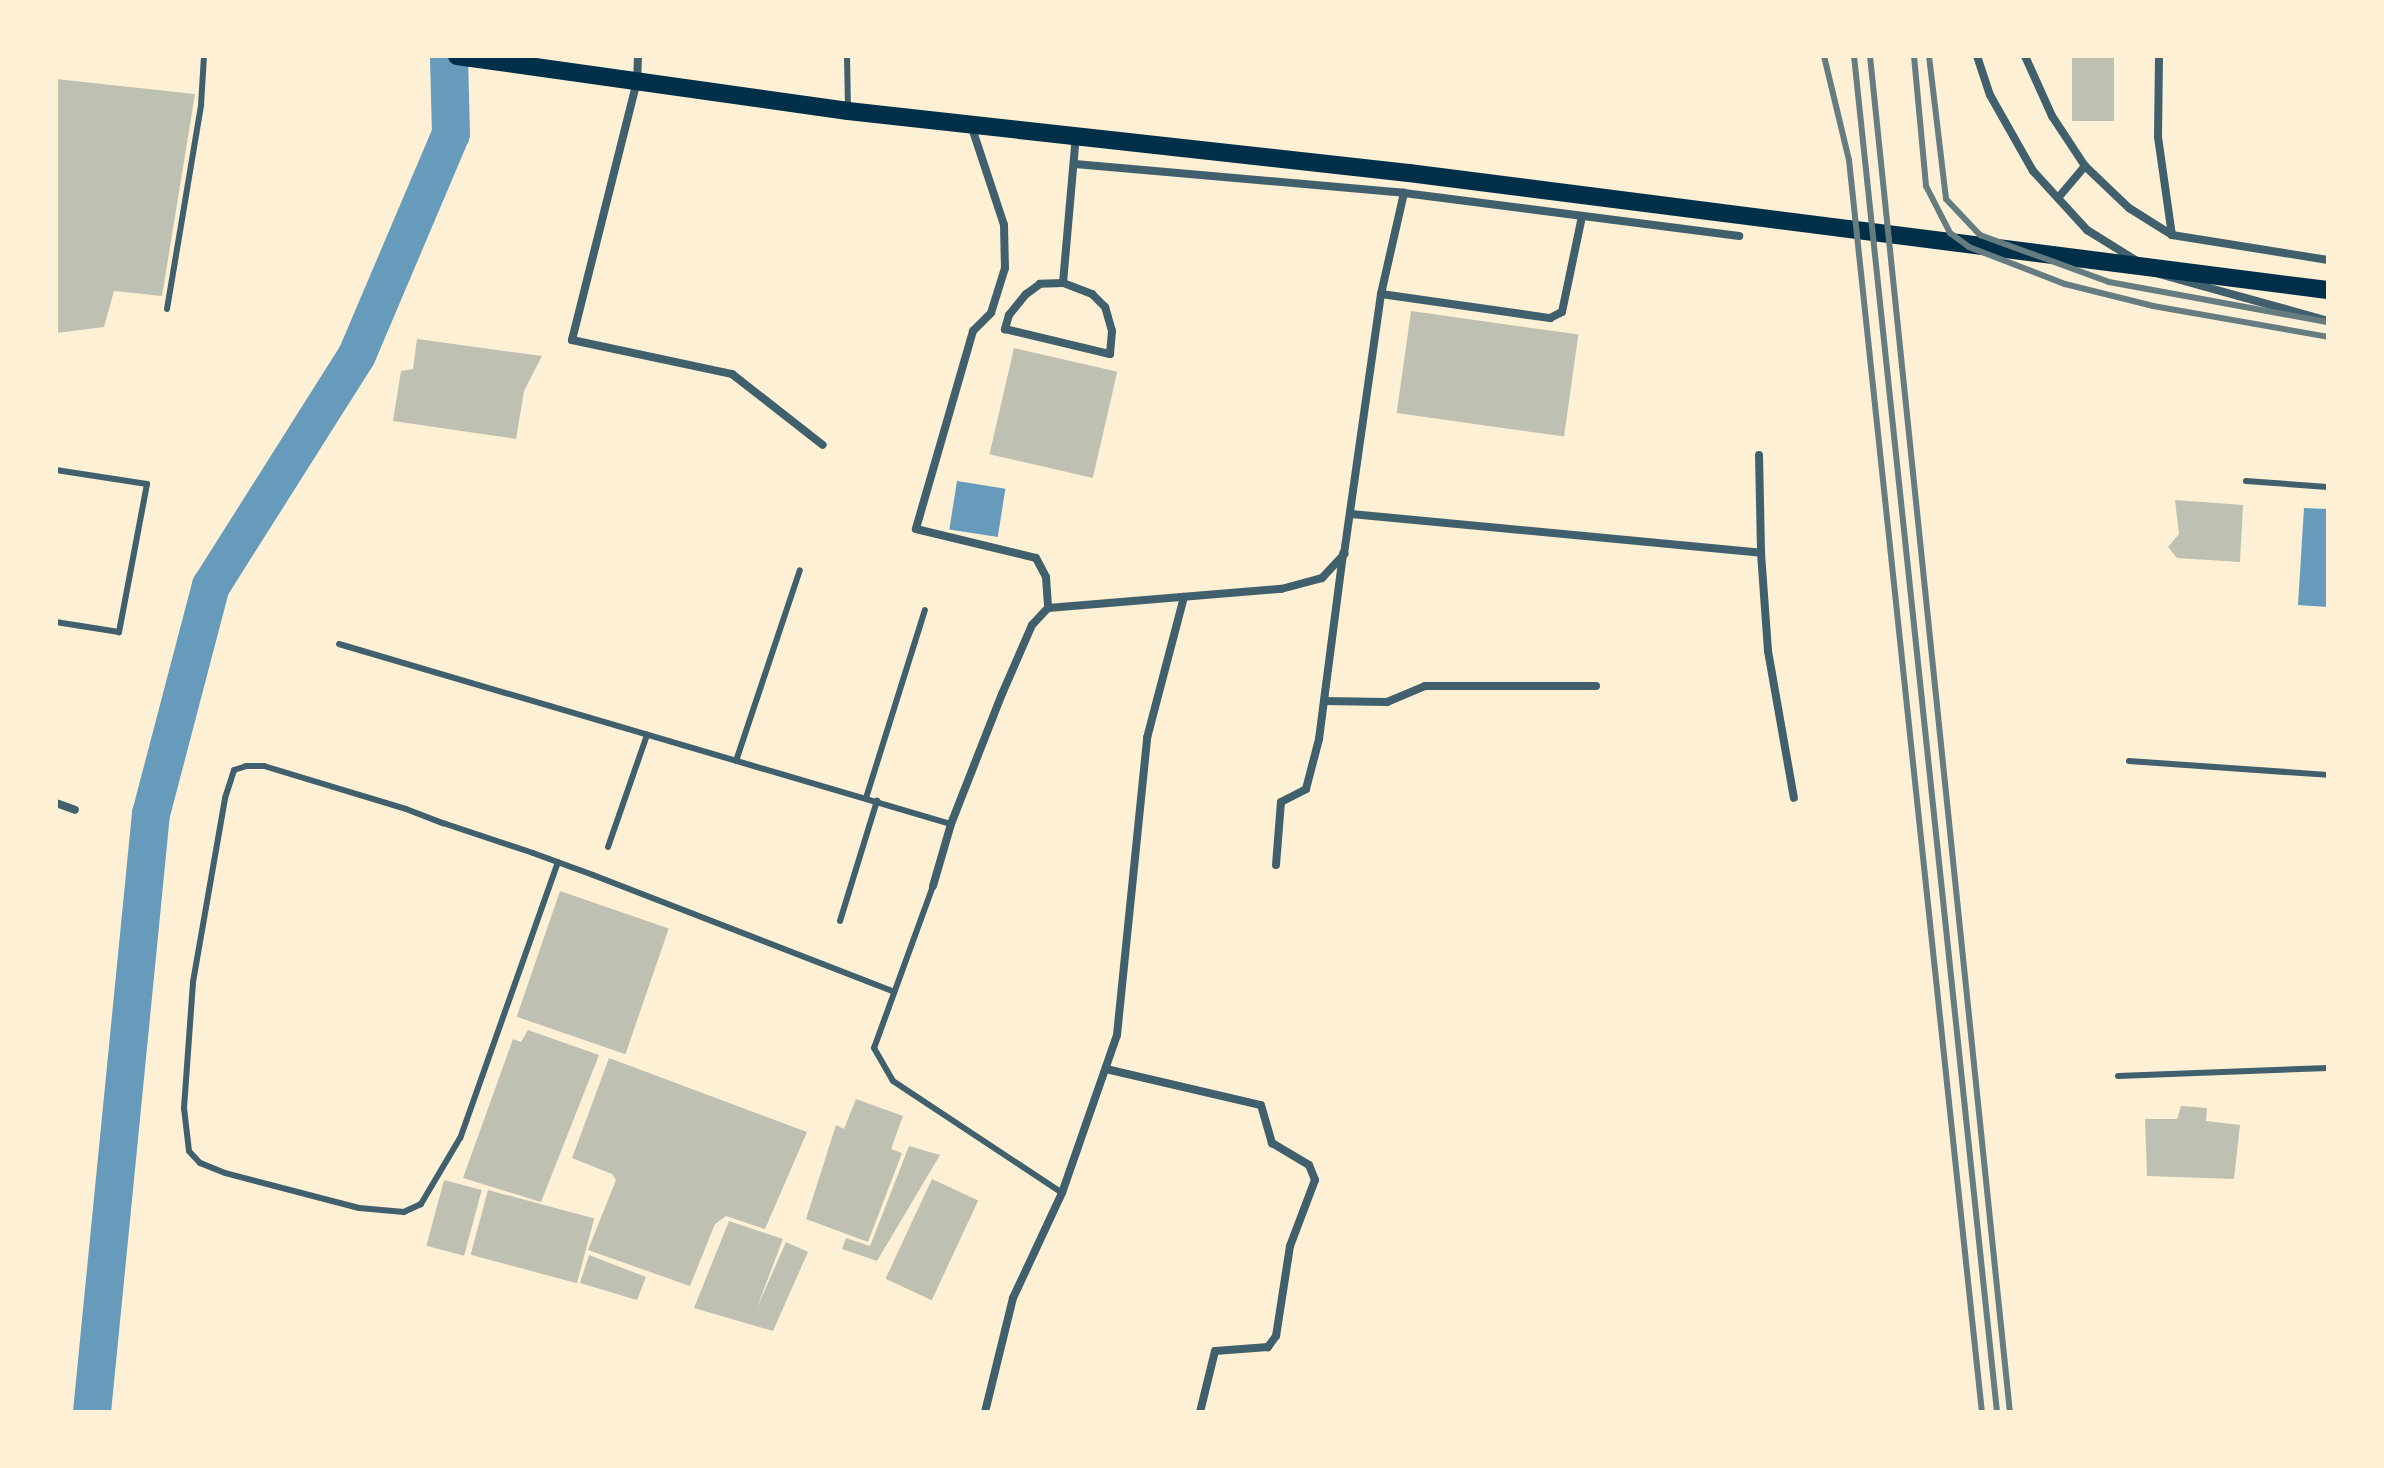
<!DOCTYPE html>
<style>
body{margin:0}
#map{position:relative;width:2384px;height:1468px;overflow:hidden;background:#fdf0d5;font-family:Karla,sans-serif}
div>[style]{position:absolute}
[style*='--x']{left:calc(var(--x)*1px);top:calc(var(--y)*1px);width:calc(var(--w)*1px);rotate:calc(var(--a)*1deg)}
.water>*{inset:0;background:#669bbc;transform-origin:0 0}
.river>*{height:38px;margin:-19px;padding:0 19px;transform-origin:19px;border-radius:19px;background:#669bbc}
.building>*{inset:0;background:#bec0b2;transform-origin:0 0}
.service>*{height:6px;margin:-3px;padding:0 3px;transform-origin:3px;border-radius:3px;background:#3f606c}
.minor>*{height:8px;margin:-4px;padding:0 4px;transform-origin:4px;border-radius:4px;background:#3f606c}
.trunk>*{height:18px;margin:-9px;padding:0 9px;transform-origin:9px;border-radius:9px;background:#003049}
.rail>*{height:6px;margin:-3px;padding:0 3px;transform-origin:3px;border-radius:3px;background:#657d81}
span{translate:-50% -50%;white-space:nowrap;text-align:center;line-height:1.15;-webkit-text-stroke:8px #fdf0d5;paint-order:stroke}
.frame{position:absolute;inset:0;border:58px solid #fdf0d5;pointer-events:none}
</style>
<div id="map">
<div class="water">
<div style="left:957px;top:481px;width:49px;height:49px;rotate:9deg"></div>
<div style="clip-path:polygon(2304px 508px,2328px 509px,2328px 607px,2298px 605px)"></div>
</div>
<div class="river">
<div style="--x:92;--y:1412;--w:601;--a:-84.37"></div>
<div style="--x:151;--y:814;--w:236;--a:-75.3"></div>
<div style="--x:211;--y:586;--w:273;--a:-57.7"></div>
<div style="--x:357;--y:355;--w:240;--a:-67"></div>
<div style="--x:451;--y:134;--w:78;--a:-91.5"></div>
</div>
<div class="building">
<div style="left:2072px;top:56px;width:42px;height:65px"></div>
<div style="clip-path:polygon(56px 79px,195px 94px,162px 296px,114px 291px,104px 327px,56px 333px)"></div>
<div style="left:1411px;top:311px;width:169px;height:103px;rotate:8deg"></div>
<div style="clip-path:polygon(417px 339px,542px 356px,524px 391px,516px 439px,393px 421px,401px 371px,413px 369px)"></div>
<div style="left:1014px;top:348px;width:106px;height:109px;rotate:13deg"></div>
<div style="clip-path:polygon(2175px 500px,2243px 505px,2240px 562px,2177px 558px,2168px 547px,2179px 534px)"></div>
<div style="left:560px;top:891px;width:115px;height:133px;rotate:19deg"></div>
<div style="clip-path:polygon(528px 1030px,599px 1055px,541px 1202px,463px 1178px,513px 1039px,521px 1042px)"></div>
<div style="clip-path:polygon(609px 1058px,807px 1132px,765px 1229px,726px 1216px,715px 1224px,690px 1286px,588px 1250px,616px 1180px,612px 1174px,572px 1158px)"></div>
<div style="clip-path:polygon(856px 1099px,903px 1116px,891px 1149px,902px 1153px,868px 1242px,806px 1219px,836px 1125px,844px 1129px)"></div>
<div style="clip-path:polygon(2181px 1106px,2207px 1108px,2206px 1121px,2240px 1125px,2234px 1179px,2147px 1176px,2145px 1119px,2177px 1119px)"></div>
<div style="clip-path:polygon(909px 1146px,940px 1155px,877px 1261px,842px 1249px,846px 1238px,870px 1246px)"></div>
<div style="left:932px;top:1179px;width:51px;height:110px;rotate:25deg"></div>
<div style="left:444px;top:1180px;width:39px;height:68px;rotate:15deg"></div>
<div style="left:488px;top:1190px;width:110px;height:67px;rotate:15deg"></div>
<div style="clip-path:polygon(729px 1221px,783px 1239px,756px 1310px,786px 1242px,808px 1252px,773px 1331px,694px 1308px)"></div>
<div style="clip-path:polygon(589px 1255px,646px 1277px,637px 1300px,580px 1283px)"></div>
</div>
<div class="service">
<div style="--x:847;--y:56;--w:51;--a:88.9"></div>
<div style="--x:167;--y:309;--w:207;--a:-80.5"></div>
<div style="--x:201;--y:105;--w:49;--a:-86.5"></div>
<div style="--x:56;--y:470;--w:92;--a:8.7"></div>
<div style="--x:147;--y:484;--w:151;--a:100.7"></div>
<div style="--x:119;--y:632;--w:64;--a:-171"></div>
<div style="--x:2246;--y:481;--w:82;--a:4.2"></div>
<div style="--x:339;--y:644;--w:638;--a:16.39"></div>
<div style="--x:736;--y:761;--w:201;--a:-71.5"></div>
<div style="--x:2129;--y:761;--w:199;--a:4"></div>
<div style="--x:866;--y:798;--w:197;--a:-72.6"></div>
<div style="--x:608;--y:847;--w:119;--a:-70.8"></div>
<div style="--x:558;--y:862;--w:293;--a:109.5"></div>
<div style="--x:460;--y:1138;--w:77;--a:120.6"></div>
<div style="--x:421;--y:1204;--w:19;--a:155"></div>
<div style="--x:404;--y:1212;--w:45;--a:-174.9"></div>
<div style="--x:359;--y:1208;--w:138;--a:-165.4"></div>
<div style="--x:225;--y:1173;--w:27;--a:-158"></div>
<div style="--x:200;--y:1163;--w:16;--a:-133"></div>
<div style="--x:189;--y:1151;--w:43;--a:-96.6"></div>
<div style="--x:184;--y:1108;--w:126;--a:-85.9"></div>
<div style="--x:193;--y:982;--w:187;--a:-80.1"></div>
<div style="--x:225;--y:798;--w:29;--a:-72"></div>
<div style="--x:234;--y:770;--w:13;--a:-18"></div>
<div style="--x:246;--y:766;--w:18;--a:0"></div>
<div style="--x:264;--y:766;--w:148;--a:16.8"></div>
<div style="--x:406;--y:809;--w:40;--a:21"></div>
<div style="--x:443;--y:823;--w:95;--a:18.4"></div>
<div style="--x:533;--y:853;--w:64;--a:20.1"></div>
<div style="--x:593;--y:875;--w:323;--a:21.2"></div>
<div style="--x:933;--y:886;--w:172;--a:110"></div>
<div style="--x:874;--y:1048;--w:38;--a:60"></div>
<div style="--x:893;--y:1081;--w:203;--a:33.5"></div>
<div style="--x:840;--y:921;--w:126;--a:-72.9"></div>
<div style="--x:2118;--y:1076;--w:210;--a:-2.2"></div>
</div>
<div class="minor">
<div style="--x:638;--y:56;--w:25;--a:92"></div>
<div style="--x:637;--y:81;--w:267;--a:104.1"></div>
<div style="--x:572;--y:340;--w:164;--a:12"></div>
<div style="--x:732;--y:374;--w:115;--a:38"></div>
<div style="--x:1977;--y:56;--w:41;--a:71.6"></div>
<div style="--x:1990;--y:95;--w:87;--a:60.5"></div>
<div style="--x:2033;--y:171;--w:80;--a:47.5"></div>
<div style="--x:2087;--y:230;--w:59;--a:31.8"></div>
<div style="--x:2025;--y:56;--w:66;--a:65.8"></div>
<div style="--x:2052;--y:116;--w:60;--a:56.6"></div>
<div style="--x:2085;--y:166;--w:61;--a:43.7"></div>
<div style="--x:2129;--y:208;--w:51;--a:32.1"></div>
<div style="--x:2172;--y:235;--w:158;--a:9.1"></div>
<div style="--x:2159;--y:56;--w:81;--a:90.7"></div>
<div style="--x:2158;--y:137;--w:99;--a:81.9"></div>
<div style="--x:971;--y:125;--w:105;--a:71.7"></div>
<div style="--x:1004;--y:225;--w:43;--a:88.7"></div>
<div style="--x:1005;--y:268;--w:47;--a:107.3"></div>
<div style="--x:991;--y:313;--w:25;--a:135"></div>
<div style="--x:973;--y:331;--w:206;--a:106.1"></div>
<div style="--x:916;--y:529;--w:123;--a:13.6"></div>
<div style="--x:1036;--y:558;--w:21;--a:62"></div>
<div style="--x:1046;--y:577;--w:31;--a:86"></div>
<div style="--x:1075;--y:164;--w:330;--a:5"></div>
<div style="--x:1404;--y:193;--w:338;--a:7.3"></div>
<div style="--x:2058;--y:198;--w:42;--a:-49.8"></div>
<div style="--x:2159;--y:274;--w:175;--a:15.5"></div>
<div style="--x:1063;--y:283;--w:23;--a:178"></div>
<div style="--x:1040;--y:284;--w:17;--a:144"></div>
<div style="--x:1026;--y:294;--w:27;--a:129"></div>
<div style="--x:1009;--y:315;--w:15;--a:106"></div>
<div style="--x:1005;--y:329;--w:108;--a:13.4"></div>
<div style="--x:1110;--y:354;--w:23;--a:-85"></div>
<div style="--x:1112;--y:331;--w:25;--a:-106"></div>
<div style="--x:1105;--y:307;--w:18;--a:-135"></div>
<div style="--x:1092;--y:294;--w:31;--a:-159"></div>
<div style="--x:1063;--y:283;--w:149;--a:-85"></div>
<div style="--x:1381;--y:294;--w:171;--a:8.1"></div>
<div style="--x:1550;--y:318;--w:13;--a:-27"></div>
<div style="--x:1562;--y:312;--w:98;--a:-78.2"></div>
<div style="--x:1759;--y:455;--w:98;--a:88.8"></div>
<div style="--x:1351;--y:514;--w:412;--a:5.4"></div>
<div style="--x:1761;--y:553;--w:98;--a:85.9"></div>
<div style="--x:1768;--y:651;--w:149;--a:80"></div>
<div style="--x:1324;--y:701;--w:63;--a:0.9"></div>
<div style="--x:1387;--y:702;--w:41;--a:-22.8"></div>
<div style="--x:1425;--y:686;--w:171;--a:0"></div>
<div style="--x:56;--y:803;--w:20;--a:20"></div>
<div style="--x:1276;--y:865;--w:63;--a:-85.5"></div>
<div style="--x:1281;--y:802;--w:28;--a:-27"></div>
<div style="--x:1306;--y:789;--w:52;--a:-75.4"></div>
<div style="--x:1319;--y:739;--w:187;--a:-82.6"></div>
<div style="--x:933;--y:886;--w:65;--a:-73.8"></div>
<div style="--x:951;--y:824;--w:140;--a:-68.6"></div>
<div style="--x:1002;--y:694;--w:75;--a:-66.5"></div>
<div style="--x:1032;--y:625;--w:23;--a:-47"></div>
<div style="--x:1048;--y:608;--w:234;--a:-4.7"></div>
<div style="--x:1281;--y:589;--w:42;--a:-15"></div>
<div style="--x:1322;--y:578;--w:33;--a:-47"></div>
<div style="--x:1344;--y:554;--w:263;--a:-81.9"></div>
<div style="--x:1381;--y:294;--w:104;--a:-77.2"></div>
<div style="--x:1106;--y:1069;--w:159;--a:13.1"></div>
<div style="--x:1261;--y:1105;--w:40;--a:74"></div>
<div style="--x:1272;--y:1143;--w:43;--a:30.7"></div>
<div style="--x:1309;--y:1165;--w:16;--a:68"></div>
<div style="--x:1315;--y:1180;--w:71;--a:110.7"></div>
<div style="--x:1290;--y:1246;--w:91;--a:98.8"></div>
<div style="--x:1276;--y:1336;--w:14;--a:126"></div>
<div style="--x:1268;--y:1347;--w:53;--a:175.7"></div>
<div style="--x:1215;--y:1351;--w:63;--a:103.8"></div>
<div style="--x:985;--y:1412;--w:117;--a:-76.2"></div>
<div style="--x:1013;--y:1298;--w:116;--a:-65"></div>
<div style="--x:1062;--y:1193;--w:167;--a:-70.8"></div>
<div style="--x:1117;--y:1035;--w:299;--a:-84.2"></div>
<div style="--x:1147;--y:738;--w:146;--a:-75.3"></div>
</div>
<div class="trunk">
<div style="--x:457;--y:56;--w:395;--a:8"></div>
<div style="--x:848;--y:111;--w:564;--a:6.31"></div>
<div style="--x:1409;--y:173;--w:926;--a:7.26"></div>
</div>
<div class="rail">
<div style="--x:1824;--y:56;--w:107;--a:76.5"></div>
<div style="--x:1849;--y:160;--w:1259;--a:83.94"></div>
<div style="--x:1854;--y:56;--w:1364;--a:83.98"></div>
<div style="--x:1870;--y:56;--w:1363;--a:84.11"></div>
<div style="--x:1914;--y:56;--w:131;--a:84.7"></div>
<div style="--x:1926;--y:186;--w:53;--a:62.9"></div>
<div style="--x:1950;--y:233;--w:24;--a:36"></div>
<div style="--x:1969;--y:247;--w:103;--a:21.1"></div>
<div style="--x:2065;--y:284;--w:91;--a:14"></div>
<div style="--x:2153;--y:306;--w:178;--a:10"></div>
<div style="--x:1929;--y:56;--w:144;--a:83.2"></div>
<div style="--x:1946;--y:199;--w:50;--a:46.6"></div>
<div style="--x:1980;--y:235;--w:137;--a:20"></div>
<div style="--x:2109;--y:282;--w:223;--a:10.4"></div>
</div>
<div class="frame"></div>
</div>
